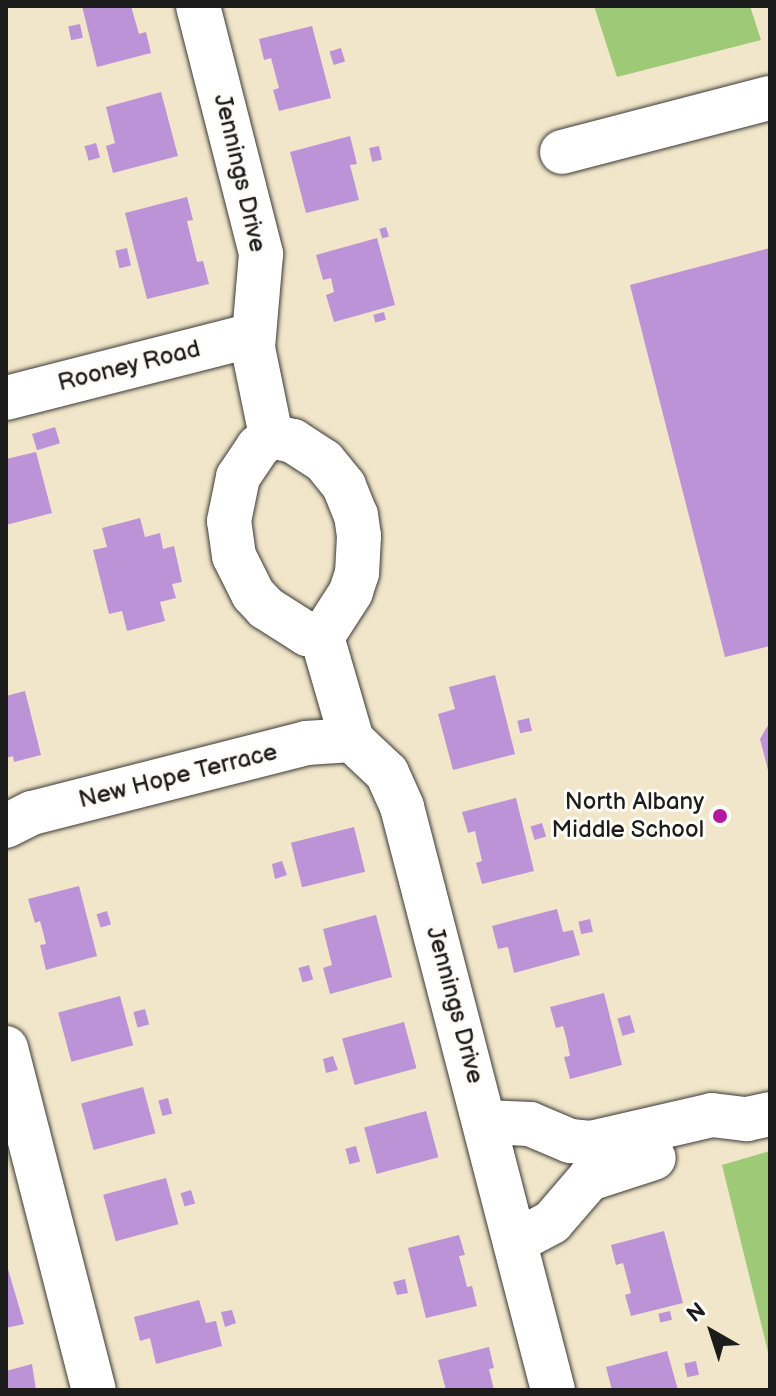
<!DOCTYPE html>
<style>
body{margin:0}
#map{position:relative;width:776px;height:1396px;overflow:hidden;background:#f1e6ca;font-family:"Balsamiq Sans",sans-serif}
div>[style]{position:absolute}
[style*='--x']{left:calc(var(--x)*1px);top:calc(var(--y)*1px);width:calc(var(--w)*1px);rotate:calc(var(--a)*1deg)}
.green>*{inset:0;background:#9ec976}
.building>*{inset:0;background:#bd93d7;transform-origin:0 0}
.roads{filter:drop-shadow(0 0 2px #3c3a36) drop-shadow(0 0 2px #3c3a36)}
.minor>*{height:44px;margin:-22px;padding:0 22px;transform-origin:22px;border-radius:22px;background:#fff}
.dots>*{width:22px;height:22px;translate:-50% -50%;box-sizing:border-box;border:4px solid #fdfcf7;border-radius:50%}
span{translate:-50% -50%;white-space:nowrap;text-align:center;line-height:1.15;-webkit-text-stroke:6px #fdfcf7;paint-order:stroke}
.street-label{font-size:24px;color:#1c1c1c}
.poi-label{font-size:24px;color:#1c1c1c}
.right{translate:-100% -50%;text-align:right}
.frame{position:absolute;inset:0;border:8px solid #1c1c1c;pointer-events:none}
.north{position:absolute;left:672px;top:1292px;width:80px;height:80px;-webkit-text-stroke:6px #fdfcf7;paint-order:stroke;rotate:321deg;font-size:22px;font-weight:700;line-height:32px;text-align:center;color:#1c1c1c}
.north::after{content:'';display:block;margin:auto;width:28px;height:36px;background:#1c1c1c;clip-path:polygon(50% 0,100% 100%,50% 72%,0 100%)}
</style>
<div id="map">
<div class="green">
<div style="clip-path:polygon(594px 6px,750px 6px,761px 40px,617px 77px)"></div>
<div style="clip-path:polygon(770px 1151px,770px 1360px,722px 1165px)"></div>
</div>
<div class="building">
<div style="clip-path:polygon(82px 6px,131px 6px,139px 34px,146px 32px,151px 53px,97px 67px)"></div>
<div style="left:80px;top:24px;width:14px;height:12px;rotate:78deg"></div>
<div style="clip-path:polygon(312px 26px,331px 98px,279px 111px,273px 90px,279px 88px,271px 58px,264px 60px,259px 39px)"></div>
<div style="left:341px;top:48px;width:14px;height:12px;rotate:73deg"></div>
<div style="clip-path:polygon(161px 92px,178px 156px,113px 173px,106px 146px,115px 143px,106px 107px)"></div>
<div style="clip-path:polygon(350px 136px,357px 164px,350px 165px,359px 200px,306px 213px,290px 152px)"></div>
<div style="left:96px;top:143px;width:15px;height:12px;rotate:74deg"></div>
<div style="left:379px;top:146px;width:14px;height:10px;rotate:78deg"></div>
<div style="clip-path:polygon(187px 197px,193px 220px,187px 221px,197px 262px,203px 261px,209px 284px,147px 299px,125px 213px)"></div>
<div style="left:386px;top:227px;width:10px;height:7px;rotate:73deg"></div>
<div style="clip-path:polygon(377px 238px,395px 305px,334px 322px,326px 295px,334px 292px,331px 278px,323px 280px,316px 255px)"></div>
<div style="left:127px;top:248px;width:18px;height:12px;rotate:77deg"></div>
<div style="clip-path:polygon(770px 248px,770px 646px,725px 657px,630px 285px)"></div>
<div style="left:384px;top:312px;width:8px;height:11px;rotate:76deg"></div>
<div style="left:55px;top:427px;width:17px;height:24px;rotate:73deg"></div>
<div style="clip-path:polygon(36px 452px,52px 513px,6px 525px,6px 459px)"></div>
<div style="clip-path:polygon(140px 518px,145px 537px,160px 533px,163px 549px,174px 546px,182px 582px,172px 584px,176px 598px,160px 602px,165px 621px,127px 631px,122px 611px,109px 614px,93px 550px,107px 547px,102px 528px)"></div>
<div style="clip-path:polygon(495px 675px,515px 754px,453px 770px,438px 714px,455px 709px,449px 687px)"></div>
<div style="clip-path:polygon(25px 691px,41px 755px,14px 762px,13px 756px,6px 758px,6px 696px)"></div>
<div style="left:529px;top:718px;width:13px;height:12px;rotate:77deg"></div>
<div style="clip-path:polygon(770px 722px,770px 774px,769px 774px,760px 739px)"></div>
<div style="clip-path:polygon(516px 798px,534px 871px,482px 884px,476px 863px,482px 861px,475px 831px,468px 833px,462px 812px)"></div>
<div style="left:542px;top:823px;width:14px;height:12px;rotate:73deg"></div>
<div style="left:354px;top:827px;width:46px;height:65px;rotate:76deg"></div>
<div style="clip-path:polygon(282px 861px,287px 875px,275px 879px,272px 864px)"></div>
<div style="clip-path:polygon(79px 886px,97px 956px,46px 970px,40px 945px,46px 944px,43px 932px,40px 921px,35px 923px,28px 899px)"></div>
<div style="clip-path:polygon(557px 909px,563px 932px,573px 930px,580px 955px,514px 973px,508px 947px,498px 949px,492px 926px)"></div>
<div style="left:107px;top:911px;width:14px;height:11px;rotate:73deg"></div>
<div style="clip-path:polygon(376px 915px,392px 977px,330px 994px,323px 968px,332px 965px,323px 929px)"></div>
<div style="left:590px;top:919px;width:13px;height:12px;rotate:77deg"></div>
<div style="left:309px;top:965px;width:15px;height:11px;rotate:74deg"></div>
<div style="clip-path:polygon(604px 993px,622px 1065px,570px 1079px,564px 1057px,570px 1056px,567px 1041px,563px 1026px,556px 1028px,550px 1007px)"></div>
<div style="left:120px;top:996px;width:51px;height:64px;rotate:75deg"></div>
<div style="left:145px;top:1009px;width:16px;height:12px;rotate:75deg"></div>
<div style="left:630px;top:1015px;width:18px;height:13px;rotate:74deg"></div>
<div style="left:404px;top:1022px;width:48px;height:64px;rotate:75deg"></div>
<div style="clip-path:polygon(333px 1056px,338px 1070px,326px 1073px,323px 1059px)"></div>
<div style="left:143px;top:1087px;width:48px;height:64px;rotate:75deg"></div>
<div style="left:168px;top:1098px;width:16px;height:10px;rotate:75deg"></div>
<div style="left:426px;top:1111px;width:48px;height:64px;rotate:75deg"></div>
<div style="left:356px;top:1146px;width:16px;height:11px;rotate:75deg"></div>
<div style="left:166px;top:1178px;width:48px;height:65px;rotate:75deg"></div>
<div style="left:191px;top:1190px;width:14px;height:11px;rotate:73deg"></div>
<div style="clip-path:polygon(664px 1231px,683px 1303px,631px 1316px,625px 1295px,631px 1293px,623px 1263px,616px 1265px,611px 1245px)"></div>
<div style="clip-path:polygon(459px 1235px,465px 1255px,459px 1256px,463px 1271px,467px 1287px,472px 1286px,477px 1306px,426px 1318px,408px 1248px)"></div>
<div style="clip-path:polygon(6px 1262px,24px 1324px,6px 1328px)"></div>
<div style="clip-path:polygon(405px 1279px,408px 1293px,397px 1295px,393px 1282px)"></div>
<div style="clip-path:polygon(199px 1300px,206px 1323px,216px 1321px,222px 1346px,156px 1364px,150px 1338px,140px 1341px,134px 1317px)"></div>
<div style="clip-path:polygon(232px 1310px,236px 1323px,225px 1327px,221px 1312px)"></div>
<div style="left:670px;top:1311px;width:9px;height:12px;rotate:77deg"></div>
<div style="clip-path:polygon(489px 1347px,494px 1368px,489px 1369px,494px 1390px,446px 1390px,438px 1360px)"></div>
<div style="clip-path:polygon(667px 1351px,678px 1390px,612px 1390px,606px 1367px)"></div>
<div style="left:696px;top:1361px;width:14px;height:12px;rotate:78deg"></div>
<div style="clip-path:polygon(32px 1364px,36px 1390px,6px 1390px,6px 1371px)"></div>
</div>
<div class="roads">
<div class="minor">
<div style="--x:198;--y:6;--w:256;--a:75.7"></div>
<div style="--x:261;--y:254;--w:94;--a:94.9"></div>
<div style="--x:253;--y:348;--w:90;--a:78.4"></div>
<div style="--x:562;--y:152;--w:215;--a:-14.6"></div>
<div style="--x:6;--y:398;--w:255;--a:-14.3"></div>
<div style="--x:271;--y:436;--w:23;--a:13"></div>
<div style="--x:293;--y:441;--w:37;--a:33"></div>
<div style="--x:324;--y:461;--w:32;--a:51"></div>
<div style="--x:344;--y:486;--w:31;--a:68"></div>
<div style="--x:356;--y:515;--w:21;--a:82"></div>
<div style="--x:359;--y:536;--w:37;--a:93"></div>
<div style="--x:357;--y:573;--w:20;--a:108"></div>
<div style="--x:351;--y:592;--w:54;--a:122.8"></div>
<div style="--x:322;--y:637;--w:15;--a:-169"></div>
<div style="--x:307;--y:634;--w:49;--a:-147.6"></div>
<div style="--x:266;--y:608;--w:19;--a:-133"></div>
<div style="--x:253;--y:594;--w:42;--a:-116.6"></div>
<div style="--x:234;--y:556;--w:35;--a:-98"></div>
<div style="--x:229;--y:521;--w:45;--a:-78.4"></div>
<div style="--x:238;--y:477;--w:36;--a:-56"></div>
<div style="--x:258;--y:447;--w:17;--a:-40"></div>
<div style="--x:322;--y:637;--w:107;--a:73.8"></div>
<div style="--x:352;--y:740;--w:48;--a:43.3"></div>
<div style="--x:387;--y:773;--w:37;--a:66"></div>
<div style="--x:402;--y:807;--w:602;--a:75.48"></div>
<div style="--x:6;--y:826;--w:29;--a:-27"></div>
<div style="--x:32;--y:813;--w:283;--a:-14.3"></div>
<div style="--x:306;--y:743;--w:46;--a:-3.7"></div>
<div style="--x:6;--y:1048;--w:353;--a:75.6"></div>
<div style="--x:485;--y:1122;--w:45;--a:2.5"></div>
<div style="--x:530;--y:1124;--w:43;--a:23"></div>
<div style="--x:570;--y:1141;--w:21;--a:5"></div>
<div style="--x:591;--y:1143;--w:124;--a:-13"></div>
<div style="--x:712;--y:1115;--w:35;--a:7"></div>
<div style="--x:747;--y:1119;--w:24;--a:-12"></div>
<div style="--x:515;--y:1242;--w:42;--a:-28.4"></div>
<div style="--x:552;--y:1222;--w:57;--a:-49.3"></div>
<div style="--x:589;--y:1179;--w:68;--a:-17.9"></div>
</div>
</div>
<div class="dots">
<div style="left:720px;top:816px;background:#b5179e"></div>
</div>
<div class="street-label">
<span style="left:240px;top:173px;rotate:77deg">Jennings Drive</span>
<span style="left:129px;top:366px;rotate:-14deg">Rooney Road</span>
<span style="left:178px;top:776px;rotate:-14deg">New Hope Terrace</span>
<span style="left:455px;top:1005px;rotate:75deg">Jennings Drive</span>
</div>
<div class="poi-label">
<span class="right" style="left:704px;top:816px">North Albany<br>Middle School</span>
</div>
<div class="frame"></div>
<div class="north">N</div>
</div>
